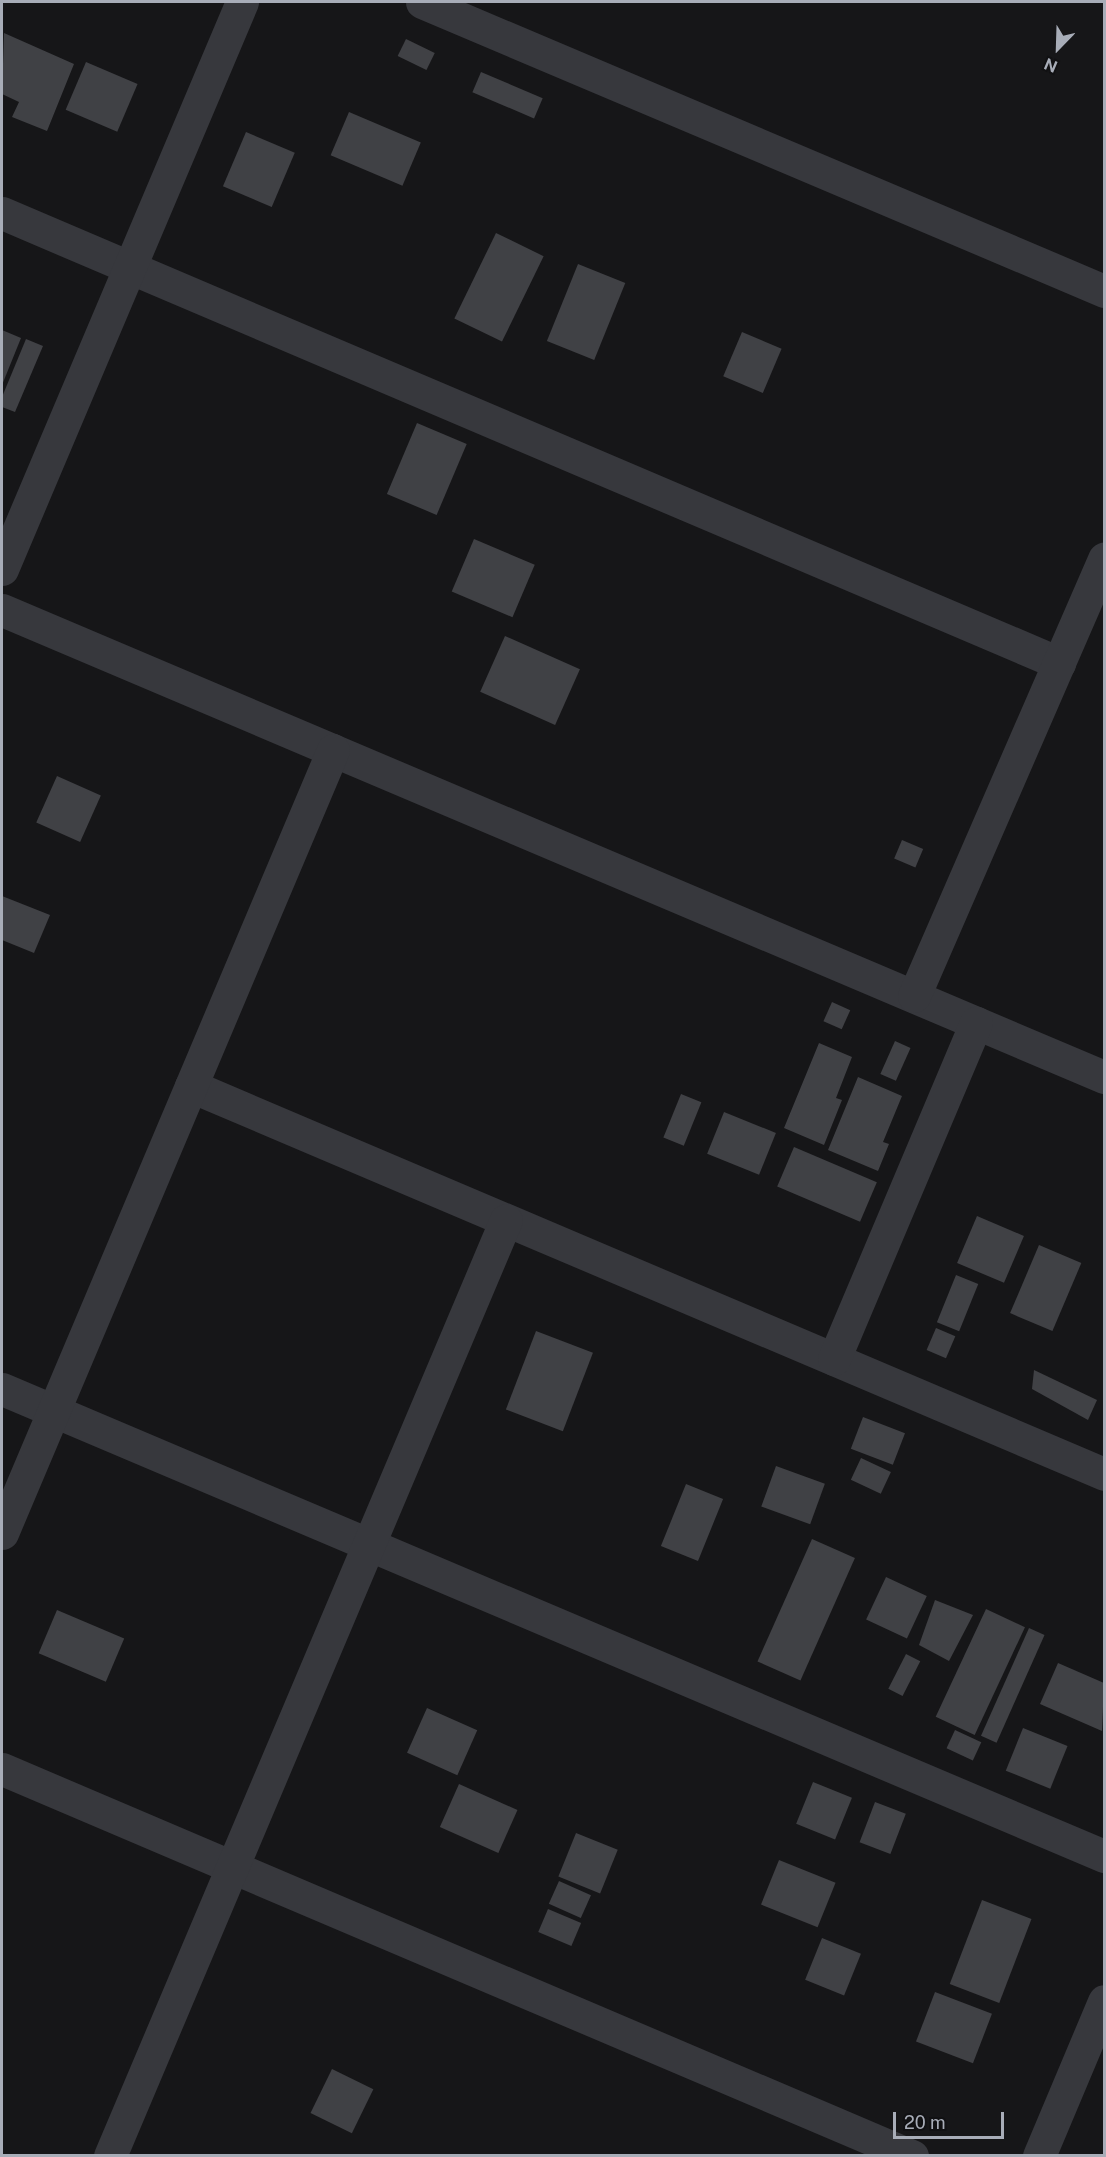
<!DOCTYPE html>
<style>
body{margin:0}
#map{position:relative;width:1106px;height:2157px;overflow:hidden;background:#161618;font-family:"Public Sans",sans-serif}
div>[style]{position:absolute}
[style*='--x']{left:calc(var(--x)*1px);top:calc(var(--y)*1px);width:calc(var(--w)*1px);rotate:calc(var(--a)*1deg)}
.building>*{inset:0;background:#404145;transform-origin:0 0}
.minor>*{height:33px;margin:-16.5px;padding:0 16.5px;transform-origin:16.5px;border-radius:16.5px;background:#37383d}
span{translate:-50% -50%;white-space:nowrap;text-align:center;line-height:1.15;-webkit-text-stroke:6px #111113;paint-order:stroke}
.frame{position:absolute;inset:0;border:3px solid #a8adb8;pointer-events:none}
.north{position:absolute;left:1028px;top:18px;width:60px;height:60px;-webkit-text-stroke:4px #111113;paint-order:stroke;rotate:203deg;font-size:16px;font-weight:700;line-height:24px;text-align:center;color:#a8adb8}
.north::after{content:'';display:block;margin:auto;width:21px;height:27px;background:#a8adb8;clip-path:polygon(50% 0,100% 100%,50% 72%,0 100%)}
.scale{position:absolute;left:893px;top:2112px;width:111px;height:27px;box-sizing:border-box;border:3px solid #a8adb8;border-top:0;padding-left:8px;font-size:18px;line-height:21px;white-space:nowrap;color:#a8adb8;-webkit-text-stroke:4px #111113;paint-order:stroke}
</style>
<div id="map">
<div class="building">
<div style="clip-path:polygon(4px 33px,74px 64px,47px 131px,12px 117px,19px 102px,2px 94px)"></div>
<div style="left:406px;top:39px;width:32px;height:19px;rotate:26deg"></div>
<div style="left:86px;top:62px;width:56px;height:52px;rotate:23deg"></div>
<div style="left:481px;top:72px;width:67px;height:22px;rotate:23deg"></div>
<div style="left:349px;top:112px;width:78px;height:47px;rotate:23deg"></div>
<div style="left:246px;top:132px;width:53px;height:59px;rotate:23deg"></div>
<div style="left:496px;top:233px;width:53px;height:95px;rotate:26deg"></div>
<div style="left:578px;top:264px;width:51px;height:83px;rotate:22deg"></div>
<div style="clip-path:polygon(2px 330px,21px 338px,2px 385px)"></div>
<div style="left:742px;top:332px;width:43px;height:48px;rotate:23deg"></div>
<div style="clip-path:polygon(26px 339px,43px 346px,15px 412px,2px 407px,2px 397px)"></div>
<div style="left:417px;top:423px;width:54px;height:77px;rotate:23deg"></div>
<div style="left:474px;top:539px;width:66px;height:57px;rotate:23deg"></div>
<div style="left:505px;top:636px;width:82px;height:61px;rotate:24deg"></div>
<div style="left:57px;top:776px;width:48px;height:51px;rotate:24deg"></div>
<div style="left:902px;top:840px;width:23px;height:20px;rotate:23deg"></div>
<div style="clip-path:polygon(2px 896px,50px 915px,34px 953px,2px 940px)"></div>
<div style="left:832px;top:1002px;width:20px;height:21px;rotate:24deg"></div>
<div style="left:895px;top:1041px;width:17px;height:36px;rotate:24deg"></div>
<div style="clip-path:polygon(819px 1043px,852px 1057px,836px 1098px,842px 1100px,824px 1145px,784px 1128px)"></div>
<div style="clip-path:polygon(858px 1077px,902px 1096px,883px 1142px,889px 1144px,878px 1171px,828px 1150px)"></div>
<div style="left:681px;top:1094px;width:22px;height:47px;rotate:22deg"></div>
<div style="left:724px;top:1112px;width:56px;height:45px;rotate:22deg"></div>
<div style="left:794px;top:1147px;width:90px;height:43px;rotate:23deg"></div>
<div style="left:977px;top:1216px;width:51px;height:51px;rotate:23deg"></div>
<div style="left:1039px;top:1245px;width:46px;height:74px;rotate:23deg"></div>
<div style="left:956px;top:1275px;width:24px;height:51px;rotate:22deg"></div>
<div style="left:936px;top:1328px;width:21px;height:24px;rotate:23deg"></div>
<div style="left:536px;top:1331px;width:61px;height:84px;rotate:21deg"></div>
<div style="clip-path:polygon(1034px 1370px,1097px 1400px,1088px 1420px,1032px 1389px)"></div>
<div style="left:863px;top:1417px;width:45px;height:34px;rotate:21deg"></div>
<div style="left:861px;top:1458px;width:33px;height:24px;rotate:25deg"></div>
<div style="left:776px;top:1466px;width:52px;height:43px;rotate:20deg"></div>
<div style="left:686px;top:1484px;width:40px;height:67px;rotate:22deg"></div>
<div style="left:812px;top:1539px;width:47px;height:134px;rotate:24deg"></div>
<div style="left:886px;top:1577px;width:45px;height:47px;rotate:25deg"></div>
<div style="clip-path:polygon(935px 1600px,973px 1615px,949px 1661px,919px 1645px)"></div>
<div style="left:986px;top:1609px;width:43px;height:119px;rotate:25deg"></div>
<div style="left:57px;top:1610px;width:73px;height:47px;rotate:23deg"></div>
<div style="left:1029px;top:1628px;width:17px;height:118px;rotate:24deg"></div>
<div style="left:906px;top:1654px;width:16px;height:39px;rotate:27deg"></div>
<div style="clip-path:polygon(1058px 1663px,1104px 1683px,1102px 1731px,1040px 1704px)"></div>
<div style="left:427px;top:1708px;width:55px;height:49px;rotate:24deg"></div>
<div style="left:1023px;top:1728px;width:48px;height:46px;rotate:22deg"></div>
<div style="left:955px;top:1730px;width:29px;height:20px;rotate:25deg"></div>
<div style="left:813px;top:1782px;width:42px;height:45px;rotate:22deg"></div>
<div style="left:459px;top:1784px;width:64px;height:47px;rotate:24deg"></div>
<div style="left:875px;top:1802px;width:33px;height:43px;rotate:21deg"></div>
<div style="left:576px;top:1833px;width:45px;height:47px;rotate:22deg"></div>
<div style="left:779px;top:1860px;width:61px;height:48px;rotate:22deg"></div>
<div style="left:559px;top:1881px;width:35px;height:25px;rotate:24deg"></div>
<div style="left:982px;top:1900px;width:53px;height:90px;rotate:21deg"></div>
<div style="left:548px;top:1909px;width:36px;height:25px;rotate:23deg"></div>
<div style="left:822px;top:1938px;width:42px;height:45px;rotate:22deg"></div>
<div style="left:935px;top:1992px;width:61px;height:53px;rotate:21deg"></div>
<div style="left:332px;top:2069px;width:46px;height:49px;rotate:26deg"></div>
</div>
<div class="minor">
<div style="--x:422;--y:2;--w:741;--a:22.96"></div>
<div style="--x:2;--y:213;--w:1149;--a:23.06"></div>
<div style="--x:2;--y:569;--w:616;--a:-67.06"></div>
<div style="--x:2;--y:610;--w:1197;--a:22.97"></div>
<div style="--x:914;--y:996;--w:477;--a:-66.5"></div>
<div style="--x:191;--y:1086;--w:992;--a:23.02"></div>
<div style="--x:834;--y:1359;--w:365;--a:-67.1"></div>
<div style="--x:2;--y:1389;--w:1197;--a:22.97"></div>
<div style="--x:2;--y:1533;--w:850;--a:-67.08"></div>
<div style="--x:2;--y:1769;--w:989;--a:23.04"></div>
<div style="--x:110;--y:2156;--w:1016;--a:-67.07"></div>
<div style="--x:1039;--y:2156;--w:168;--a:-67.2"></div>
</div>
<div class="frame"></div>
<div class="north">N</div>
<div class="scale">20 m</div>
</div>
